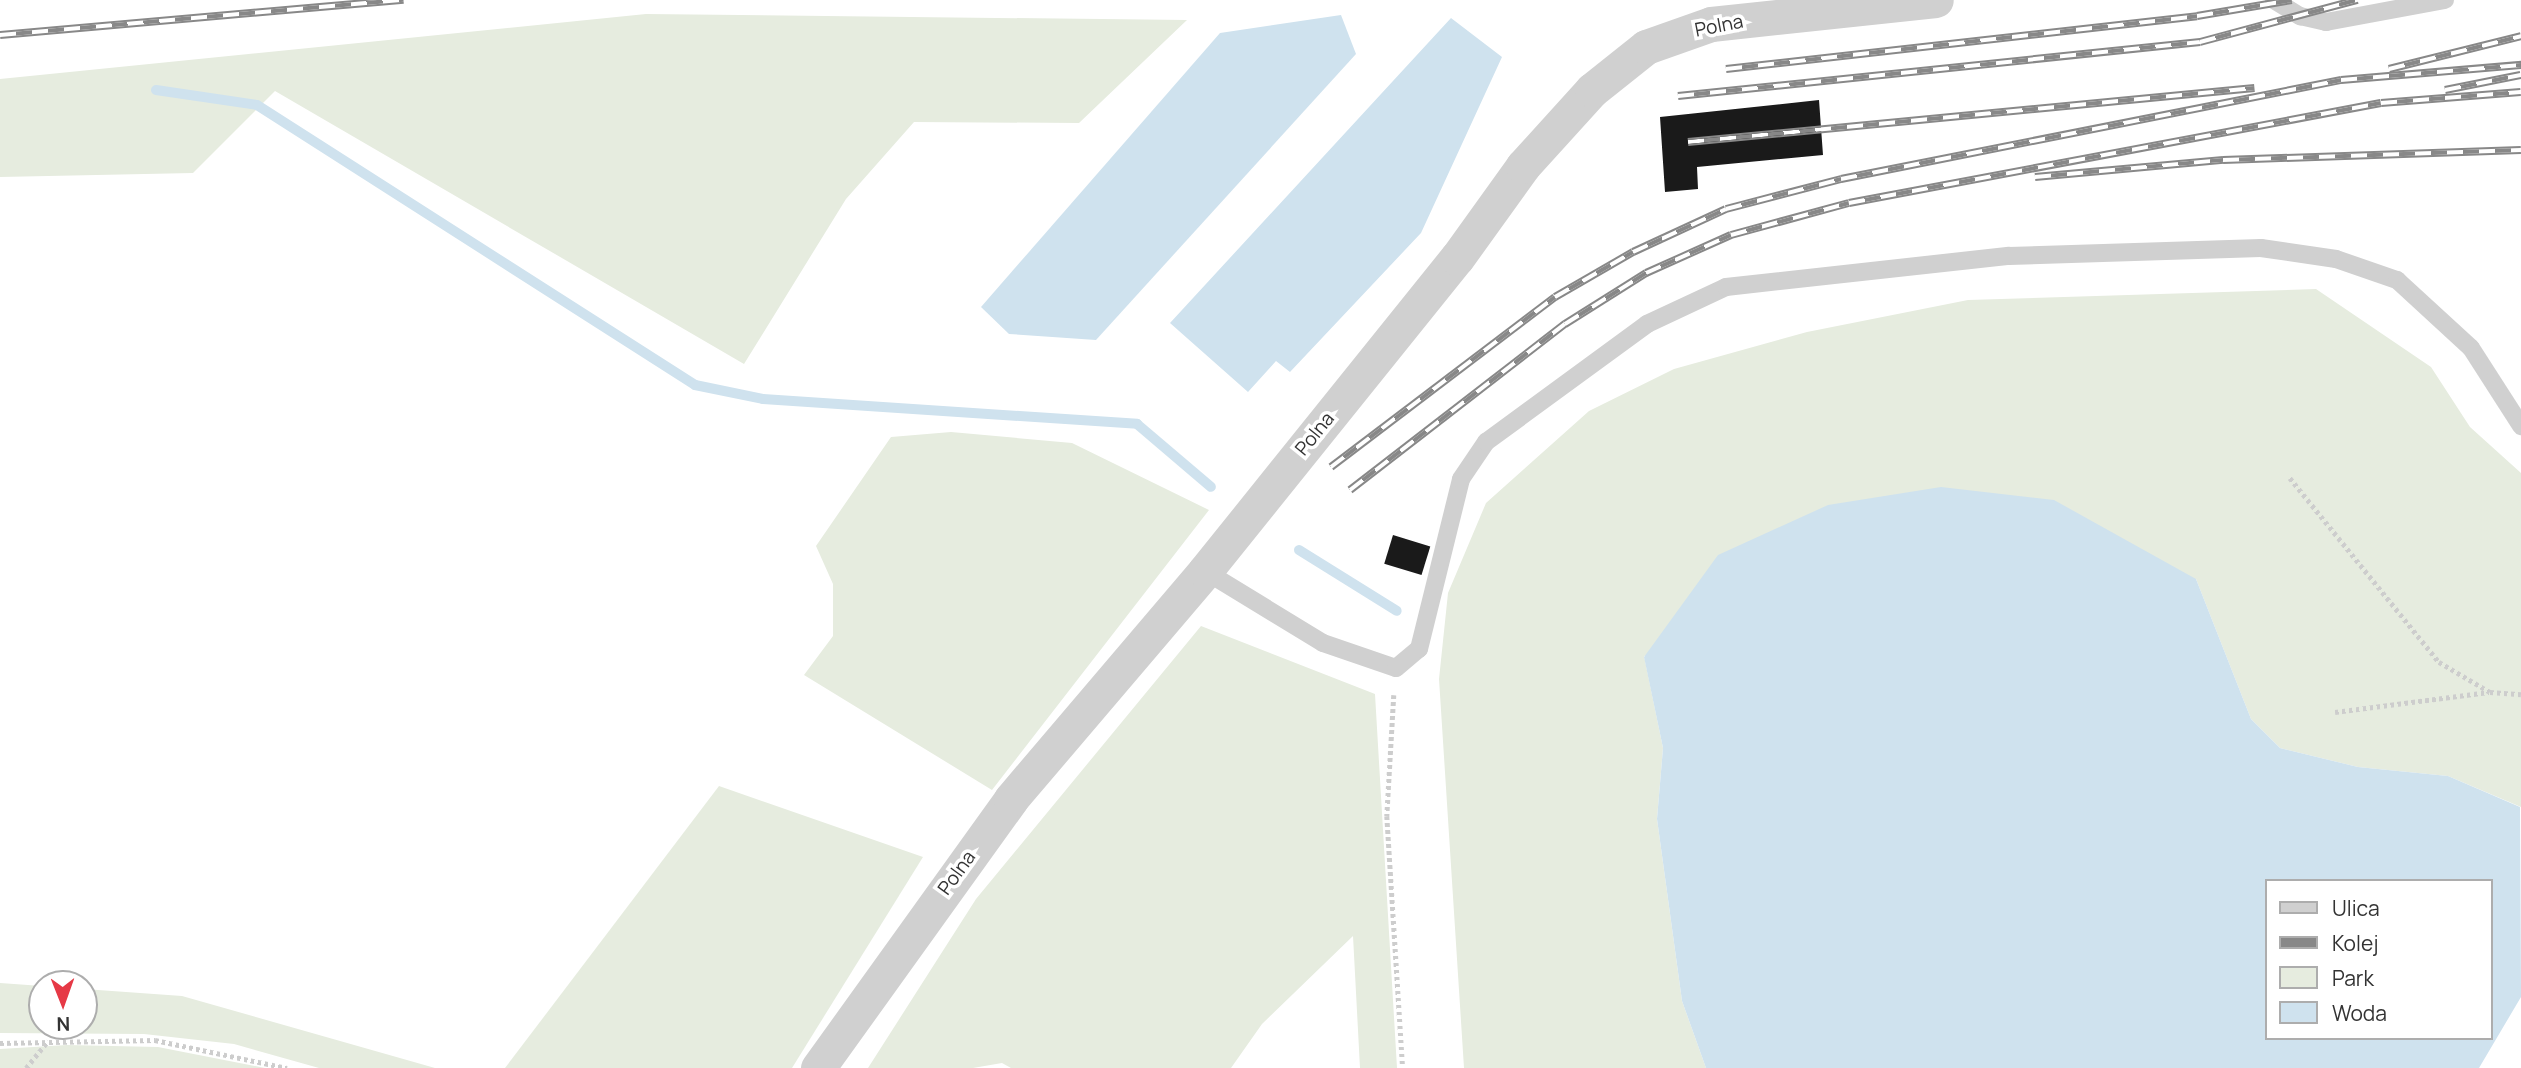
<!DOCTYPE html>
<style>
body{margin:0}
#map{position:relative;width:2521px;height:1068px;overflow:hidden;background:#fff;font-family:Manrope,sans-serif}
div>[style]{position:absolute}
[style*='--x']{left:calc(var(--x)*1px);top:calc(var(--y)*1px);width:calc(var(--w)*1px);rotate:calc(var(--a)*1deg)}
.green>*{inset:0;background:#e6ecdf}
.water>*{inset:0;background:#cfe2ee}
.stream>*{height:10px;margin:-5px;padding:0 5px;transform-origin:5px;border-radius:5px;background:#cfe2ee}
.building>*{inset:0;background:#1a1a1a;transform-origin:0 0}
.path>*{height:4.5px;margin-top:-2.25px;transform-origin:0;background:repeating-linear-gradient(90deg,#cdcdcd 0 3.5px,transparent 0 7px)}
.lane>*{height:18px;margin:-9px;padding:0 9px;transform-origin:9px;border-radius:9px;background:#d0d0d0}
.street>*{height:35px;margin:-17.5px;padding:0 17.5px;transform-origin:17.5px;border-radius:17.5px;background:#d0d0d0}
.rail>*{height:8px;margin-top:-4px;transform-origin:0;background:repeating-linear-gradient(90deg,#fff 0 16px,#888 0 32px);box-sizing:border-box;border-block:2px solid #888}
span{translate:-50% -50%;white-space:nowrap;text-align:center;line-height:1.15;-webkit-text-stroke:7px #fff;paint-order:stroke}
.street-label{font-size:19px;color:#333}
.legend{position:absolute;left:2265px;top:879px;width:228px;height:161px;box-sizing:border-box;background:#fff;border:2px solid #adadad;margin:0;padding:9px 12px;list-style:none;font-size:21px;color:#333}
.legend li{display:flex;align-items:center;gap:14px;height:35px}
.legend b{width:35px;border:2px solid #adadad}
.north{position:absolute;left:28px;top:970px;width:70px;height:70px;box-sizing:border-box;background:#fff;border:2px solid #adadad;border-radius:50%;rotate:179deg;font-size:19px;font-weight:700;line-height:28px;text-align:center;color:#333}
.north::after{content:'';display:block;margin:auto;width:24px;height:32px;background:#e63946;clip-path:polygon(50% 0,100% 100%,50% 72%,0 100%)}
</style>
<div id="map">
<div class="green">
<div style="clip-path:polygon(646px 14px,1187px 20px,1079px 123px,914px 122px,846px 199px,744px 364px,275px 91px,193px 173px,0 177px,0 79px)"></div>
<div style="clip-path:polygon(2316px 289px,2431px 367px,2470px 427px,2521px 473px,2521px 807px,2448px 776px,2358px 767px,2280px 748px,2251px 719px,2196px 579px,1644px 656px,1663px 748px,1657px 819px,1682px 1001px,1706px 1068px,1464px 1068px,1439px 679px,1448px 593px,1486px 503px,1589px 411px,1674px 369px,1807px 332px,1968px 300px)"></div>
<div style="clip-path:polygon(951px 432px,1072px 443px,1209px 510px,992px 790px,804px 675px,833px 636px,833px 584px,816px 546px,891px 437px)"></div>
<div style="clip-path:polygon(1201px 626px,1375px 694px,1397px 1068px,1360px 1068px,1353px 936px,1262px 1024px,1231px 1068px,1011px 1068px,1002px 1063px,973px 1068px,868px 1068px,976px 899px)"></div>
<div style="clip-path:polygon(719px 786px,923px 857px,792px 1068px,505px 1068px)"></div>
<div style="clip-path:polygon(0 983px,42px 986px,42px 1026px,84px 1026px,84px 989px,182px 996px,435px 1068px,319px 1068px,234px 1044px,144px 1034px,0 1033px)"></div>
<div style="clip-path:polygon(67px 1045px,158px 1047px,265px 1068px,0 1068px,0 1049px)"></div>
</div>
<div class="water">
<div style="clip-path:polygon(1341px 15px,1356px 54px,1096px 340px,1009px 334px,981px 307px,1220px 33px)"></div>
<div style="clip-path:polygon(1451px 18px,1502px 57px,1421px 233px,1290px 372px,1276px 361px,1248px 392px,1170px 323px)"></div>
<div style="clip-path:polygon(evenodd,1941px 487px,2054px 500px,2196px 579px,2251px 719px,2280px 748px,2358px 767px,2448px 776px,2520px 807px,2521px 997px,2479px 1068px,1706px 1068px,1682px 1001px,1657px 819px,1663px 748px,1644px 657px,1718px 555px,1828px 505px,1941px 487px,2267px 881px,2491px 881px,2491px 1038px,2267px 1038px,2267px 881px)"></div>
</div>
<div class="stream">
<div style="--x:156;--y:90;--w:102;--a:8.4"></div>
<div style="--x:257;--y:105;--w:520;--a:32.59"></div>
<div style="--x:695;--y:385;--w:69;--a:11.6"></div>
<div style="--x:763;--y:399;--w:375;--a:3.8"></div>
<div style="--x:1137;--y:424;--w:97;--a:40.4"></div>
<div style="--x:1299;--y:550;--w:115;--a:31.9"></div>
</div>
<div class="building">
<div style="clip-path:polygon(1819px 100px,1823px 155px,1697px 167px,1698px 189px,1665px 192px,1660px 117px)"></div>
<div style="left:1393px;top:535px;width:39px;height:30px;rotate:17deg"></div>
</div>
<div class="path">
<div style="--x:2290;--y:478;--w:237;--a:51"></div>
<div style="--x:2439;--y:662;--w:59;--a:30.5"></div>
<div style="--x:2490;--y:692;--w:31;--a:4"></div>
<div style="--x:1394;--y:695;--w:121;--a:93.3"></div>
<div style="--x:1387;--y:816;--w:253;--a:86.4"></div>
<div style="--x:2335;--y:712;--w:155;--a:-7.4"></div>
<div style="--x:0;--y:1043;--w:155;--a:-1.1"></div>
<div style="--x:155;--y:1040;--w:135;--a:12"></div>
<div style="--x:26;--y:1068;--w:35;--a:-51"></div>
</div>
<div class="lane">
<div style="--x:2274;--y:0;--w:31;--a:32"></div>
<div style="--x:2300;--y:16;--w:27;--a:13"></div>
<div style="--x:2326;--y:22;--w:121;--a:-10.5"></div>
<div style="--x:1205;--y:571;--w:138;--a:31.4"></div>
<div style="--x:1323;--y:643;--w:77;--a:18.9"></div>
<div style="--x:1396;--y:668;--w:30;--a:-40"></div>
<div style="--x:1419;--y:649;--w:175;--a:-76.1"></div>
<div style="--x:1461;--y:479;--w:45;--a:-56"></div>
<div style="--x:1486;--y:442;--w:200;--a:-36.2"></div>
<div style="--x:1647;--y:324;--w:87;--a:-25.1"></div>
<div style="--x:1726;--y:287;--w:285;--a:-6.3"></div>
<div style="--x:2009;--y:256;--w:252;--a:-1.8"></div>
<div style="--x:2261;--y:248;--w:76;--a:8.3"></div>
<div style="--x:2336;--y:259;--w:65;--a:19"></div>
<div style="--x:2397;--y:280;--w:100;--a:42.6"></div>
<div style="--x:2471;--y:348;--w:93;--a:57.3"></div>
</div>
<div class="street">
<div style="--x:818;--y:1068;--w:331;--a:-54.3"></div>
<div style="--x:1011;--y:799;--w:299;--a:-49.6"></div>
<div style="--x:1205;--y:571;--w:402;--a:-51.2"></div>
<div style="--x:1457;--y:258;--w:113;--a:-54.3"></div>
<div style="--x:1523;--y:166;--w:103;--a:-47.8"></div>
<div style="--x:1592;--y:90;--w:69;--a:-38.5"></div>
<div style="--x:1646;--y:47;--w:69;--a:-19.5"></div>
<div style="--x:1711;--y:24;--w:226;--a:-6.1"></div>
</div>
<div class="rail">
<div style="--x:0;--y:35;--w:405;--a:-5"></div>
<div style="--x:1726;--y:69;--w:474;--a:-6.4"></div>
<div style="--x:2197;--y:16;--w:96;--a:-9.6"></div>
<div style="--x:2389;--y:69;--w:136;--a:-14"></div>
<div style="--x:2445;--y:90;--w:77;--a:-11.2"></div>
<div style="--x:1678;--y:96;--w:525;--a:-5.91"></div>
<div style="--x:2200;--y:42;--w:163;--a:-15"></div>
<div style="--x:1688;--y:142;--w:569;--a:-5.45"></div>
<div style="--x:2035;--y:177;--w:189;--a:-5.2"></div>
<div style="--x:2223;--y:160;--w:298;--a:-1.9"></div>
<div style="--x:1331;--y:467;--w:281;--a:-37.2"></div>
<div style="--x:1555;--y:297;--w:90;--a:-30"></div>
<div style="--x:1633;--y:252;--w:102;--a:-24.8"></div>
<div style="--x:1726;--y:209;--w:119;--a:-14.6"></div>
<div style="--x:1841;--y:179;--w:510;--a:-11.2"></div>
<div style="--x:2341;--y:80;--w:181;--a:-4.8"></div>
<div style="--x:1350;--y:490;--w:272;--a:-37.7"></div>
<div style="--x:1565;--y:324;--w:96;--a:-32.2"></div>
<div style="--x:1646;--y:273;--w:93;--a:-24.1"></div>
<div style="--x:1731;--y:235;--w:122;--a:-15.2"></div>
<div style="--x:1849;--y:203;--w:541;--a:-10.65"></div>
<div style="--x:2381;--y:103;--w:140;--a:-4.5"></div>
</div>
<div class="street-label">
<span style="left:1719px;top:26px;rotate:-11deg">Polna</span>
<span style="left:1315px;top:434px;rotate:-51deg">Polna</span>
<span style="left:957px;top:873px;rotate:-54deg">Polna</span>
</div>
<ul class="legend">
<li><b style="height:9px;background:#d0d0d0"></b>Ulica</li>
<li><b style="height:9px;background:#888"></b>Kolej</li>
<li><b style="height:19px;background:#e6ecdf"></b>Park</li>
<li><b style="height:19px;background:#cfe2ee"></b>Woda</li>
</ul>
<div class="north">N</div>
</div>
